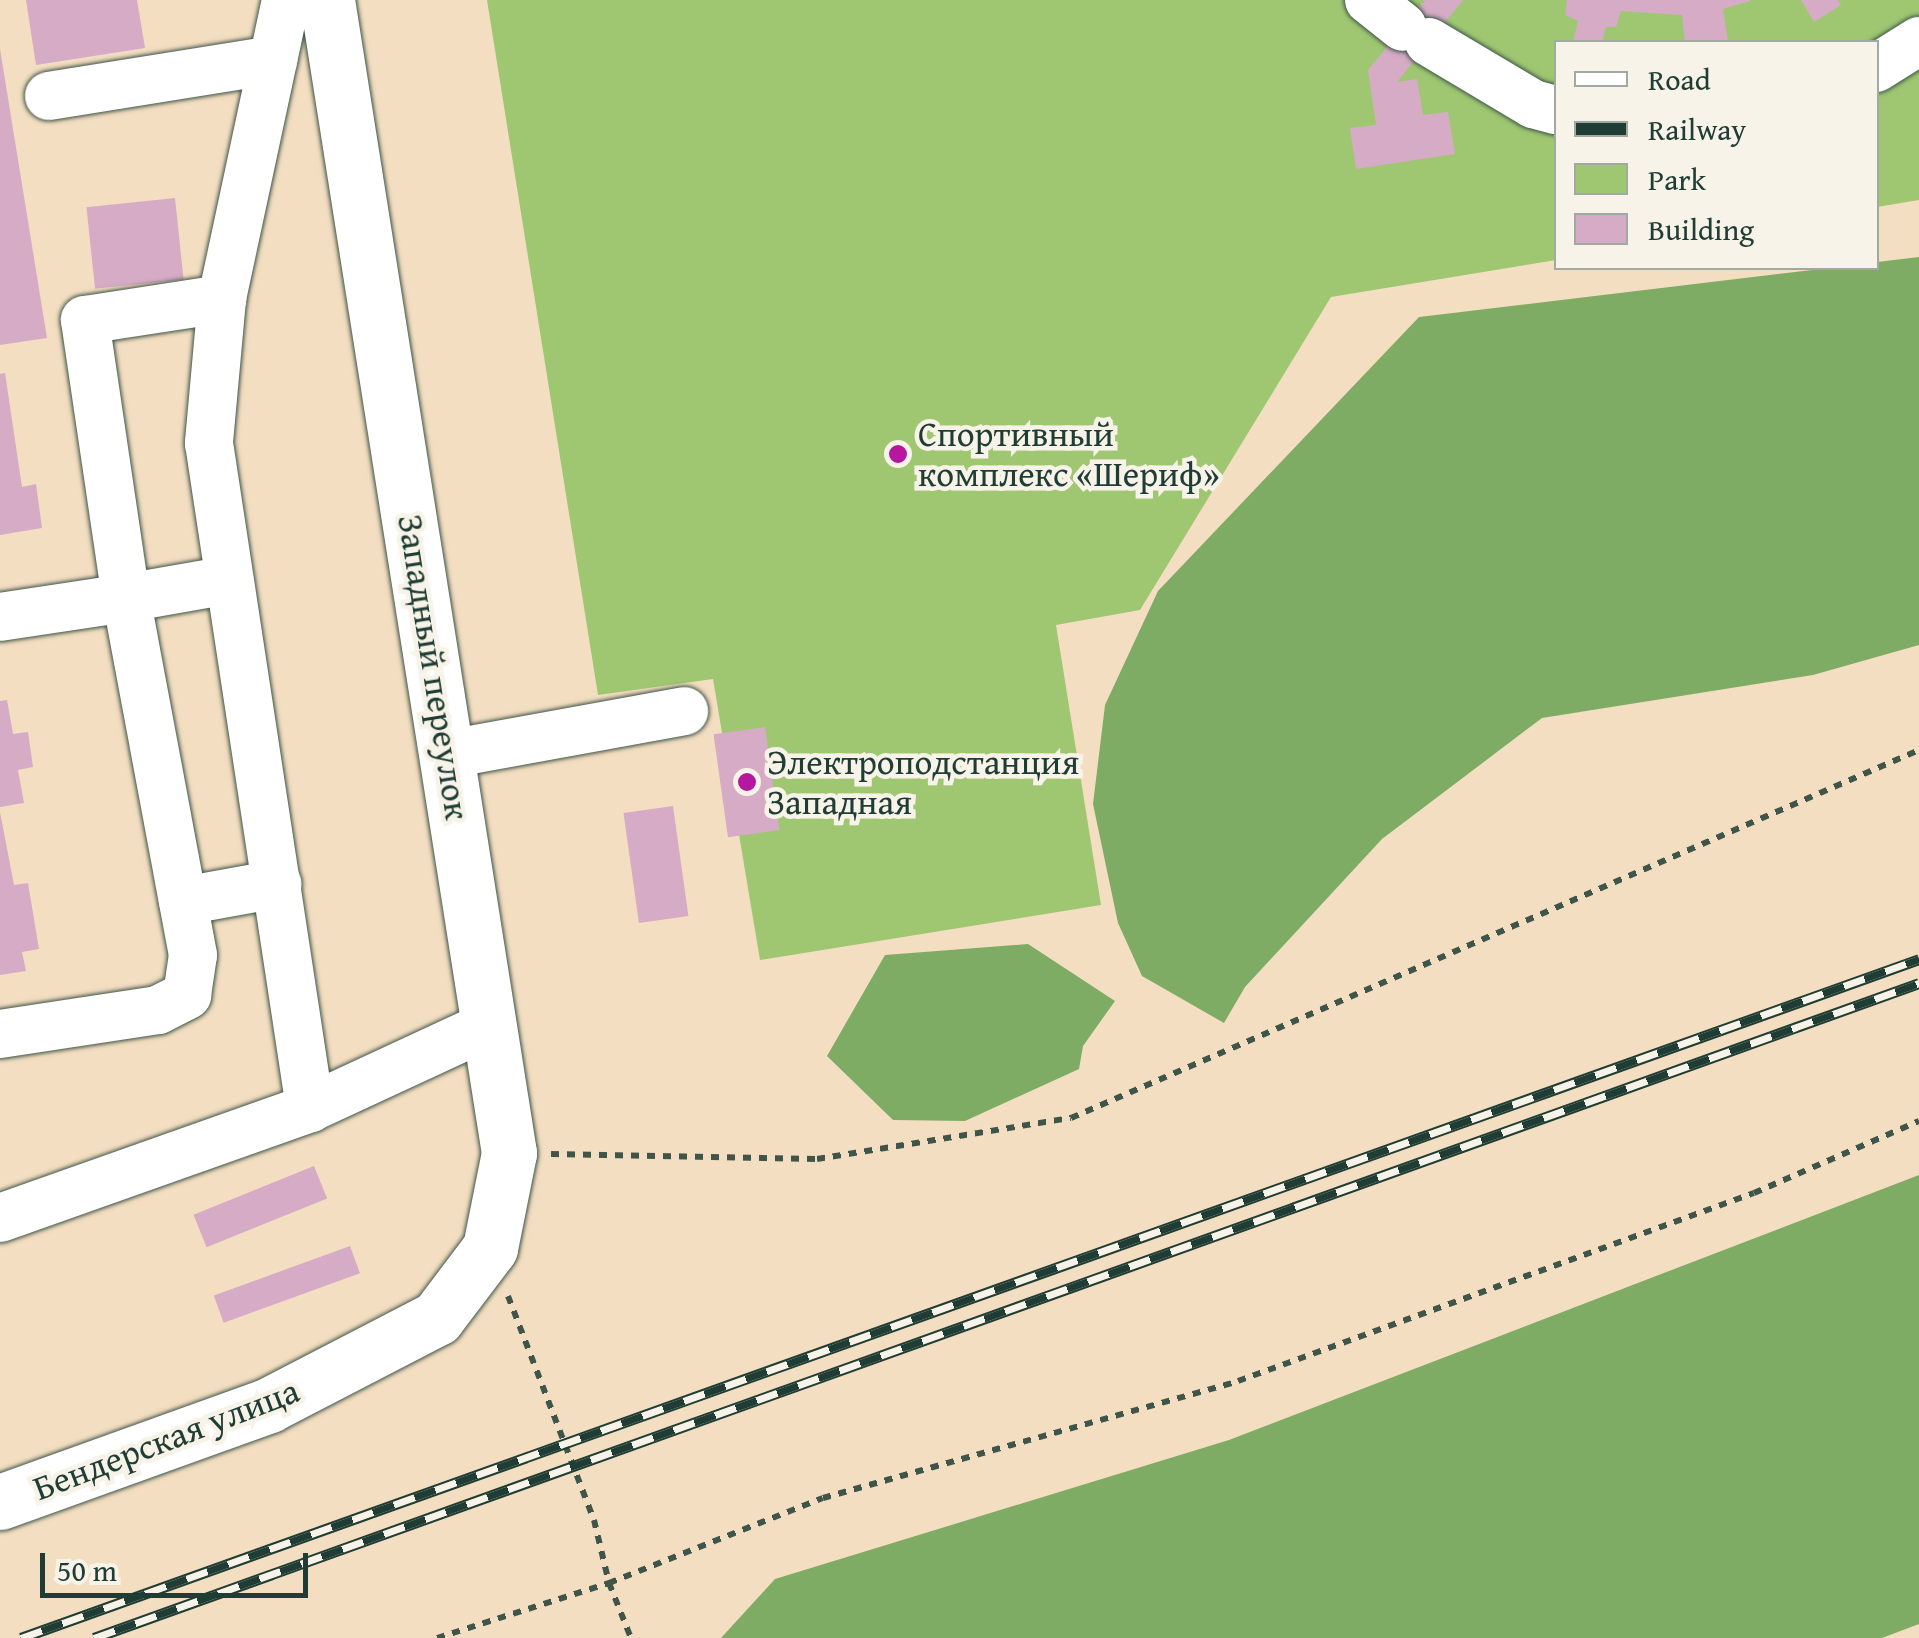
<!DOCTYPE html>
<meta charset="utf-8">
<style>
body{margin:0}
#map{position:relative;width:1919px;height:1638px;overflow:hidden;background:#f4dec1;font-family:"Gentium Book Plus",serif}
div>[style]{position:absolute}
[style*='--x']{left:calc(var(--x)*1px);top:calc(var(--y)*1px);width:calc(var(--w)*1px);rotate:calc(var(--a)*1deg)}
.green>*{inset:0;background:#9fc772}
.forest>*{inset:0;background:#7fac64}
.building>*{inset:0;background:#d6abc6;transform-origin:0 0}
.path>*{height:6px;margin-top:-3px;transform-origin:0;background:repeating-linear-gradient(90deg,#3f5549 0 8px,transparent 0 16px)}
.roads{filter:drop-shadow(0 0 2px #3f5549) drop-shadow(0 0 2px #3f5549)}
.minor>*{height:48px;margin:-24px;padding:0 24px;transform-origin:24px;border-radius:24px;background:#fff}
.major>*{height:55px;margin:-27.5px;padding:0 27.5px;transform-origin:27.5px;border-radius:27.5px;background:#fff}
.rail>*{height:11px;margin-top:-5.5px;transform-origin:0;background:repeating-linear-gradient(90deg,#f7f3e8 0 22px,#1f3d34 0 44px);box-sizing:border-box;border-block:2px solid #1f3d34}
.dots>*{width:28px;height:28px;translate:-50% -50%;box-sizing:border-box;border:5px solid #f7f3e8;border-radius:50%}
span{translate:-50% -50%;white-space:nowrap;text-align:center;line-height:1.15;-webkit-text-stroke:9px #f7f3e8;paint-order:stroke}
.poi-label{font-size:35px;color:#1f3d34}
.left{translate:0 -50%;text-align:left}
.street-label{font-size:35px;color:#1f3d34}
.legend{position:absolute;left:1554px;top:40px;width:325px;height:230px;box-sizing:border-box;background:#f7f3e8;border:2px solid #a1aaa0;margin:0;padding:12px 18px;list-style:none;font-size:30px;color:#1f3d34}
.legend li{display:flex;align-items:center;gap:20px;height:50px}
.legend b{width:50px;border:2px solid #a1aaa0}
.scale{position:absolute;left:40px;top:1553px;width:268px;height:45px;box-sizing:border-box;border:5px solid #1f3d34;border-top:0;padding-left:12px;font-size:30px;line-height:35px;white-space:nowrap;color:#1f3d34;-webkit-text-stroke:8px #f7f3e8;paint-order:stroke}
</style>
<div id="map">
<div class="green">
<div style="clip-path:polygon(487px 0,1919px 0,1919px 200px,1877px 207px,1876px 42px,1556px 42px,1556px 260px,1331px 297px,1140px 610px,1056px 625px,1101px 905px,760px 960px,713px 679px,598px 695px)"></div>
</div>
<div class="forest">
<div style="clip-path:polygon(1919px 257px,1919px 645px,1813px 675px,1542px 718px,1382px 839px,1245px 987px,1224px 1023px,1142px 976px,1118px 923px,1093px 804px,1105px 705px,1158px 591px,1419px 317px,1829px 268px,1876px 268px,1877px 262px)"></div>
<div style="clip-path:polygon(1028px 944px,1115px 1001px,1083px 1046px,1079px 1069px,965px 1121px,893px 1120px,827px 1056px,885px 955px)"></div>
<div style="clip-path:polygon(1919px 1175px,1919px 1624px,1882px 1638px,721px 1638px,775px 1579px,1229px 1440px)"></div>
</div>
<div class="building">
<div style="clip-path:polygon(26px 0,137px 0,145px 48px,36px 65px)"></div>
<div style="clip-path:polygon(1425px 0,1463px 0,1397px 82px,1417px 79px,1423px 115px,1448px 112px,1455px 154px,1356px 169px,1350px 128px,1376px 125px,1368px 70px)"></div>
<div style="clip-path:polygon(1567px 0,1750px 0,1750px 1px,1723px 9px,1728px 42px,1685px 42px,1682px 15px,1621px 11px,1616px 27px,1606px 27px,1602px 42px,1573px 42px,1578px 21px,1565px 15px)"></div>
<div style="clip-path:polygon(1801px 0,1838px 0,1841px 5px,1814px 22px)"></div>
<div style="clip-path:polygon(0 49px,47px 338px,0 345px)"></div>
<div style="left:175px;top:198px;width:82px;height:89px;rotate:84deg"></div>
<div style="clip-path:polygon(5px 373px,22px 487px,36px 484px,42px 528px,0 535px,0 374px)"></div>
<div style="clip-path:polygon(7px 700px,13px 734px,28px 732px,33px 767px,18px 770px,24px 803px,0 807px,0 701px)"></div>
<div style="left:765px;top:727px;width:104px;height:52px;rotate:82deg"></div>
<div style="left:673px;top:806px;width:111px;height:50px;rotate:82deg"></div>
<div style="clip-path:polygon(0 812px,14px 885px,28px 883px,39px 949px,22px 952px,26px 971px,0 975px)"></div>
<div style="left:314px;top:1166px;width:35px;height:130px;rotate:68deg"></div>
<div style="left:350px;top:1246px;width:29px;height:145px;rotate:70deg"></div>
</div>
<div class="path">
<div style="--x:551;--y:1154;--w:266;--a:1.1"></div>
<div style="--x:817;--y:1159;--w:257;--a:-9.2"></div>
<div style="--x:1071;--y:1118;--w:924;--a:-23.46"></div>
<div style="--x:508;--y:1296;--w:240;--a:69"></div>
<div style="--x:594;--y:1520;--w:65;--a:76.6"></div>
<div style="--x:609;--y:1583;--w:59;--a:68.2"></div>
<div style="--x:437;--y:1638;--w:181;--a:-17.7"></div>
<div style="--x:609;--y:1583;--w:230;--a:-21.7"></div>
<div style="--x:823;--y:1498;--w:431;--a:-15.7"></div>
<div style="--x:1238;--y:1381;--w:549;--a:-20.02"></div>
<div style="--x:1754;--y:1193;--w:180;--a:-23.6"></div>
</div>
<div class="roads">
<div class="minor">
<div style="--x:286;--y:0;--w:306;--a:102.1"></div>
<div style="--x:222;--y:299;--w:145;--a:95.2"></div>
<div style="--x:209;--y:443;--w:673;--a:81.36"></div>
<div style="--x:1369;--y:0;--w:43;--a:38.5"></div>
<div style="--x:1429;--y:42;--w:121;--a:30.8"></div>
<div style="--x:1533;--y:104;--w:24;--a:15"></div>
<div style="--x:1876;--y:68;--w:51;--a:-32.1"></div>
<div style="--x:49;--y:96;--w:227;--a:-9.1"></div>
<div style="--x:0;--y:617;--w:127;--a:-8.6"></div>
<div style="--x:126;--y:598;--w:281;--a:-98.4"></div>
<div style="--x:85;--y:320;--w:139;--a:-8.7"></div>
<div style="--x:448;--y:754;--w:240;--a:-10.3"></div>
<div style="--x:183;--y:901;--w:96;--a:-10.3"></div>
<div style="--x:0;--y:1034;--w:160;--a:-8.6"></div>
<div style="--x:158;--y:1010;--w:33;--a:-27"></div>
<div style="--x:187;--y:995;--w:40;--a:-81.5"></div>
<div style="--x:193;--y:955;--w:363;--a:-100.6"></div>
<div style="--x:126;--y:598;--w:105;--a:-9.9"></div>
<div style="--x:0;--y:1218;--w:329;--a:-19.5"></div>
<div style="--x:310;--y:1108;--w:200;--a:-24.9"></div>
</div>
<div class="major">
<div style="--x:0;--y:1502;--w:286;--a:-19.8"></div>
<div style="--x:269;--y:1405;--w:189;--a:-27.4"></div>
<div style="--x:437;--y:1318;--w:88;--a:-52.9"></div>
<div style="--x:490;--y:1248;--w:97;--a:-78.7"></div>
<div style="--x:509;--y:1153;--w:1167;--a:-98.97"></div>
</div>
</div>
<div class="rail">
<div style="--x:21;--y:1638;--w:2016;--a:-19.68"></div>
<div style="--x:94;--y:1638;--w:1939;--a:-19.74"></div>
</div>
<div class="dots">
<div style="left:898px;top:454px;background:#b5179e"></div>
<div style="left:747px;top:782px;background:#b5179e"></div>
</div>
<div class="poi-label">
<span class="left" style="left:918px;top:454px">Спортивный<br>комплекс «Шериф»</span>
<span class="left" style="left:767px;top:782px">Электроподстанция<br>Западная</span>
</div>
<div class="street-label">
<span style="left:434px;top:667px;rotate:81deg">Западный переулок</span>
<span style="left:166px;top:1439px;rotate:-21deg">Бендерская улица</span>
</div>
<ul class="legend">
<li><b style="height:12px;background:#fff"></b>Road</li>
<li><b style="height:12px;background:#1f3d34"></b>Railway</li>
<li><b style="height:28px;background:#9fc772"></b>Park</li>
<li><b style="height:28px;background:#d6abc6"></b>Building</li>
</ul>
<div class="scale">50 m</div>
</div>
